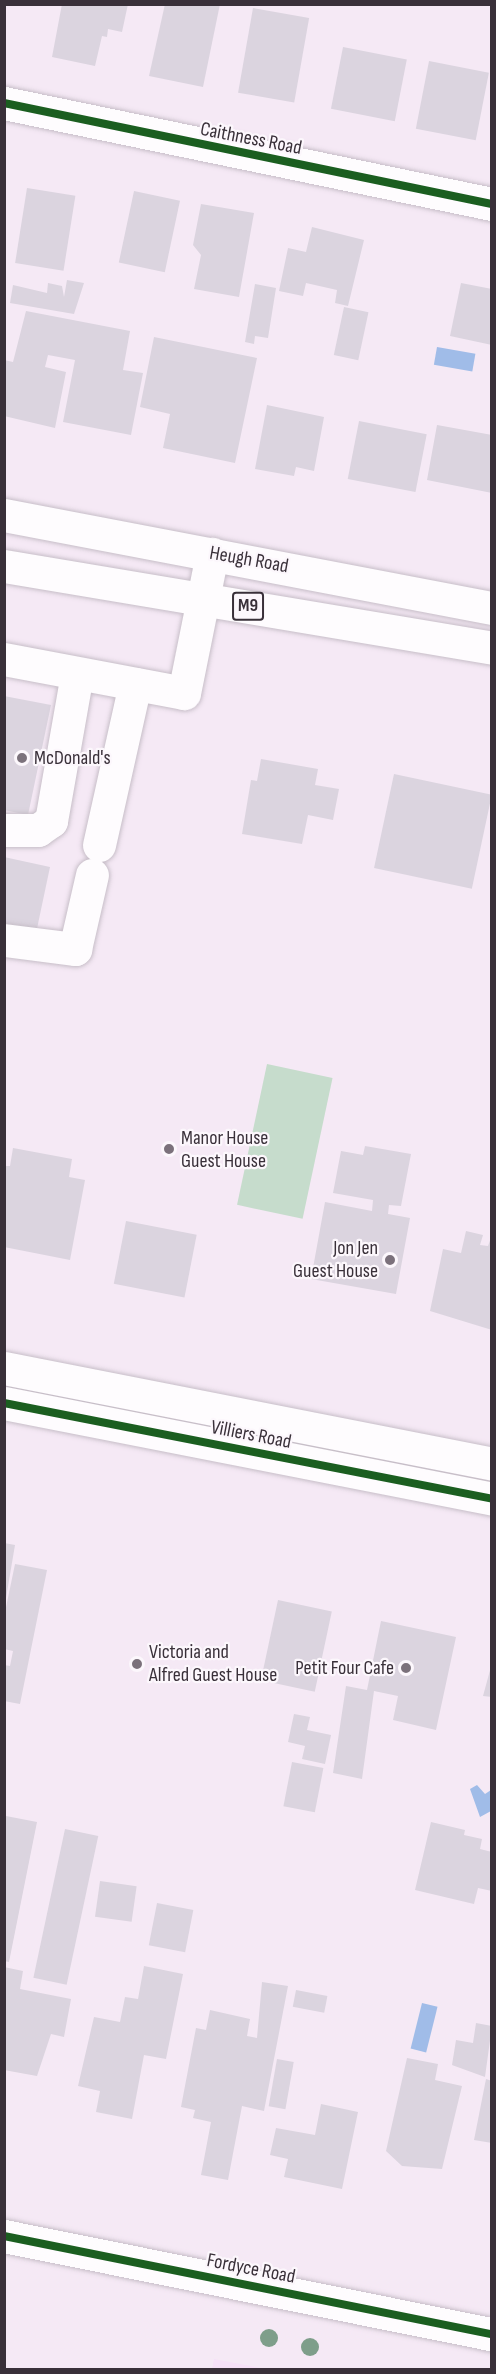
<!DOCTYPE html>
<style>
body{margin:0}
#map{position:relative;width:496px;height:2374px;overflow:hidden;background:#f5e9f5;font-family:"Sofia Sans Condensed",sans-serif}
div>[style]{position:absolute}
[style*='--x']{left:calc(var(--x)*1px);top:calc(var(--y)*1px);width:calc(var(--w)*1px);rotate:calc(var(--a)*1deg)}
.built>*{inset:0;background:#f6e1f7}
.green>*{inset:0;background:#c6dccc;transform-origin:0 0}
.water>*{inset:0;background:#a0bce8;transform-origin:0 0}
.building>*{inset:0;background:#dbd4df;transform-origin:0 0}
.roads{filter:drop-shadow(0 0 2px #c7bec8) drop-shadow(0 0 2px #c7bec8)}
.minor>*{height:33px;margin:-16.5px;padding:0 16.5px;transform-origin:16.5px;border-radius:16.5px;background:#fefcfe}
.major>*{height:33px;margin:-16.5px;padding:0 16.5px;transform-origin:16.5px;border-radius:16.5px;background:#fefcfe}
.cycleway>*{height:8px;margin:-4px;padding:0 4px;transform-origin:4px;border-radius:4px;background:#1b5e20}
.trees>*{width:18px;height:18px;margin:-9px;border-radius:50%;background:#7e9e8a}
.dots>*{width:16px;height:16px;translate:-50% -50%;box-sizing:border-box;border:3px solid #fcf7fc;border-radius:50%}
span{translate:-50% -50%;white-space:nowrap;text-align:center;line-height:1.15;-webkit-text-stroke:4.5px #fcf7fc;paint-order:stroke}
.shield-label span{padding:2px 4px;background:#fcf7fc;border:2px solid;border-radius:4px;-webkit-text-stroke-width:0}
.shield-label{font-size:18px;color:#393039;font-weight:700}
.street-label{font-size:20px;color:#393039}
.poi-label{font-size:20px;color:#393039}
.left{translate:0 -50%;text-align:left}
.right{translate:-100% -50%;text-align:right}
.frame{position:absolute;inset:0;border:6px solid #393039;pointer-events:none}
</style>
<div id="map">
<div class="built">
<div style="clip-path:polygon(214px 2359px,266px 2369px,212px 2369px)"></div>
</div>
<div class="green">
<div style="left:267px;top:1064px;width:67px;height:144px;rotate:12deg"></div>
</div>
<div class="water">
<div style="left:437px;top:347px;width:39px;height:18px;rotate:10deg"></div>
<div style="clip-path:polygon(477px 1785px,485px 1794px,491px 1790px,491px 1811px,480px 1817px,470px 1789px)"></div>
<div style="left:422px;top:2003px;width:16px;height:47px;rotate:14deg"></div>
</div>
<div class="building">
<div style="clip-path:polygon(62px 4px,128px 4px,122px 32px,108px 29px,107px 37px,102px 36px,95px 66px,52px 57px)"></div>
<div style="clip-path:polygon(165px 4px,220px 4px,203px 87px,149px 76px)"></div>
<div style="left:253px;top:8px;width:57px;height:86px;rotate:10deg"></div>
<div style="left:343px;top:47px;width:65px;height:63px;rotate:11deg"></div>
<div style="left:429px;top:61px;width:61px;height:69px;rotate:11deg"></div>
<div style="left:27px;top:188px;width:49px;height:76px;rotate:9deg"></div>
<div style="left:134px;top:191px;width:47px;height:73px;rotate:12deg"></div>
<div style="clip-path:polygon(201px 204px,254px 213px,239px 297px,194px 289px,201px 255px,193px 245px)"></div>
<div style="clip-path:polygon(312px 227px,364px 240px,348px 306px,335px 303px,337px 290px,306px 283px,303px 296px,279px 291px,288px 248px,306px 252px)"></div>
<div style="clip-path:polygon(67px 280px,84px 283px,74px 314px,10px 303px,13px 285px,47px 293px,48px 283px,62px 286px,64px 297px)"></div>
<div style="clip-path:polygon(461px 283px,492px 289px,492px 345px,450px 336px)"></div>
<div style="clip-path:polygon(255px 284px,276px 288px,268px 338px,255px 336px,254px 344px,245px 342px)"></div>
<div style="left:344px;top:307px;width:25px;height:49px;rotate:12deg"></div>
<div style="clip-path:polygon(26px 311px,130px 331px,123px 370px,143px 373px,131px 435px,63px 422px,75px 360px,48px 355px,45px 367px,66px 372px,55px 428px,4px 416px,4px 360px,13px 362px)"></div>
<div style="clip-path:polygon(154px 337px,257px 358px,235px 463px,163px 448px,170px 414px,140px 407px)"></div>
<div style="clip-path:polygon(267px 405px,324px 417px,314px 471px,296px 467px,294px 476px,255px 469px)"></div>
<div style="left:359px;top:421px;width:69px;height:59px;rotate:11deg"></div>
<div style="clip-path:polygon(437px 425px,492px 435px,492px 493px,427px 480px)"></div>
<div style="clip-path:polygon(4px 696px,51px 705px,28px 815px,4px 810px)"></div>
<div style="clip-path:polygon(261px 759px,318px 769px,315px 785px,339px 789px,333px 820px,308px 815px,302px 844px,242px 834px,251px 780px,257px 781px)"></div>
<div style="left:394px;top:774px;width:100px;height:96px;rotate:12deg"></div>
<div style="clip-path:polygon(4px 857px,50px 867px,35px 938px,4px 931px)"></div>
<div style="clip-path:polygon(365px 1146px,411px 1154px,401px 1206px,389px 1205px,388px 1214px,410px 1218px,396px 1294px,311px 1279px,325px 1202px,372px 1211px,373px 1200px,333px 1193px,341px 1151px,363px 1155px)"></div>
<div style="clip-path:polygon(13px 1148px,72px 1159px,69px 1177px,85px 1180px,70px 1260px,4px 1247px,4px 1166px,10px 1166px)"></div>
<div style="left:126px;top:1221px;width:72px;height:64px;rotate:11deg"></div>
<div style="clip-path:polygon(466px 1231px,483px 1235px,480px 1245px,488px 1246px,492px 1235px,492px 1330px,430px 1311px,443px 1249px,461px 1253px)"></div>
<div style="clip-path:polygon(4px 1543px,15px 1545px,6px 1598px,4px 1598px)"></div>
<div style="clip-path:polygon(15px 1564px,47px 1570px,20px 1704px,4px 1701px,4px 1665px,10px 1666px,13px 1651px,4px 1649px,4px 1617px)"></div>
<div style="left:278px;top:1600px;width:55px;height:82px;rotate:12deg"></div>
<div style="clip-path:polygon(381px 1621px,456px 1637px,436px 1730px,393px 1720px,398px 1696px,374px 1691px,362px 1779px,333px 1773px,346px 1686px,367px 1690px)"></div>
<div style="clip-path:polygon(492px 1663px,492px 1697px,483px 1696px)"></div>
<div style="clip-path:polygon(294px 1714px,310px 1717px,307px 1730px,331px 1735px,325px 1764px,302px 1759px,305px 1746px,288px 1742px)"></div>
<div style="left:292px;top:1762px;width:32px;height:45px;rotate:11deg"></div>
<div style="clip-path:polygon(6px 1816px,37px 1822px,9px 1962px,4px 1961px)"></div>
<div style="clip-path:polygon(431px 1822px,465px 1830px,464px 1835px,482px 1839px,480px 1849px,492px 1852px,492px 1891px,478px 1888px,474px 1904px,415px 1890px)"></div>
<div style="left:65px;top:1829px;width:34px;height:152px;rotate:12deg"></div>
<div style="left:100px;top:1881px;width:37px;height:36px;rotate:8deg"></div>
<div style="left:157px;top:1903px;width:37px;height:43px;rotate:11deg"></div>
<div style="clip-path:polygon(144px 1966px,183px 1974px,166px 2059px,144px 2055px,132px 2119px,96px 2112px,100px 2091px,78px 2086px,94px 2017px,120px 2022px,125px 1997px,138px 1999px)"></div>
<div style="clip-path:polygon(4px 1967px,23px 1971px,20px 1989px,71px 1999px,64px 2037px,51px 2034px,37px 2076px,4px 2070px)"></div>
<div style="clip-path:polygon(262px 1982px,288px 1986px,264px 2111px,242px 2106px,228px 2180px,201px 2175px,211px 2122px,193px 2118px,195px 2110px,181px 2107px,196px 2028px,206px 2030px,210px 2010px,250px 2019px,247px 2036px,257px 2038px)"></div>
<div style="left:296px;top:1990px;width:32px;height:17px;rotate:11deg"></div>
<div style="clip-path:polygon(476px 2023px,492px 2026px,485px 2077px,452px 2065px,456px 2040px,473px 2043px)"></div>
<div style="clip-path:polygon(407px 2058px,438px 2064px,435px 2080px,462px 2086px,442px 2169px,402px 2166px,386px 2151px)"></div>
<div style="left:277px;top:2059px;width:17px;height:48px;rotate:10deg"></div>
<div style="clip-path:polygon(486px 2079px,492px 2081px,492px 2143px,474px 2140px)"></div>
<div style="clip-path:polygon(321px 2104px,358px 2112px,342px 2189px,284px 2177px,288px 2159px,270px 2155px,276px 2128px,315px 2135px)"></div>
</div>
<div class="roads">
<div class="minor">
<div style="--x:4;--y:103;--w:498;--a:11.7"></div>
<div style="--x:4;--y:659;--w:183;--a:10.7"></div>
<div style="--x:184;--y:693;--w:142;--a:-78.6"></div>
<div style="--x:4;--y:830;--w:34;--a:0"></div>
<div style="--x:38;--y:830;--w:16;--a:-35"></div>
<div style="--x:51;--y:821;--w:149;--a:-80"></div>
<div style="--x:99;--y:845;--w:165;--a:-77.4"></div>
<div style="--x:4;--y:940;--w:72;--a:7.2"></div>
<div style="--x:75;--y:949;--w:76;--a:-77.1"></div>
<div style="--x:4;--y:1368;--w:497;--a:11.1"></div>
<div style="--x:4;--y:1403;--w:497;--a:11.1"></div>
<div style="--x:4;--y:2236;--w:498;--a:11.4"></div>
</div>
<div class="major">
<div style="--x:4;--y:515;--w:497;--a:10.8"></div>
<div style="--x:4;--y:566;--w:495;--a:9.5"></div>
</div>
</div>
<div class="cycleway">
<div style="--x:4;--y:103;--w:498;--a:11.7"></div>
<div style="--x:4;--y:1403;--w:497;--a:11.1"></div>
<div style="--x:4;--y:2236;--w:498;--a:11.4"></div>
</div>
<div class="trees">
<div style="left:269px;top:2338px"></div>
<div style="left:310px;top:2347px"></div>
</div>
<div class="dots">
<div style="left:22px;top:758px;background:#7b717b"></div>
<div style="left:169px;top:1149px;background:#7b717b"></div>
<div style="left:390px;top:1260px;background:#7b717b"></div>
<div style="left:137px;top:1664px;background:#7b717b"></div>
<div style="left:406px;top:1668px;background:#7b717b"></div>
</div>
<div class="shield-label">
<span style="left:248px;top:606px">M9</span>
</div>
<div class="street-label">
<span style="left:251px;top:139px;rotate:11deg">Caithness Road</span>
<span style="left:249px;top:560px;rotate:10deg">Heugh Road</span>
<span style="left:251px;top:1435px;rotate:11deg">Villiers Road</span>
<span style="left:251px;top:2269px;rotate:11deg">Fordyce Road</span>
</div>
<div class="poi-label">
<span class="left" style="left:34px;top:758px">McDonald's</span>
<span class="left" style="left:181px;top:1150px">Manor House<br>Guest House</span>
<span class="right" style="left:378px;top:1260px">Jon Jen<br>Guest House</span>
<span class="left" style="left:149px;top:1664px">Victoria and<br>Alfred Guest House</span>
<span class="right" style="left:394px;top:1668px">Petit Four Cafe</span>
</div>
<div class="frame"></div>
</div>
